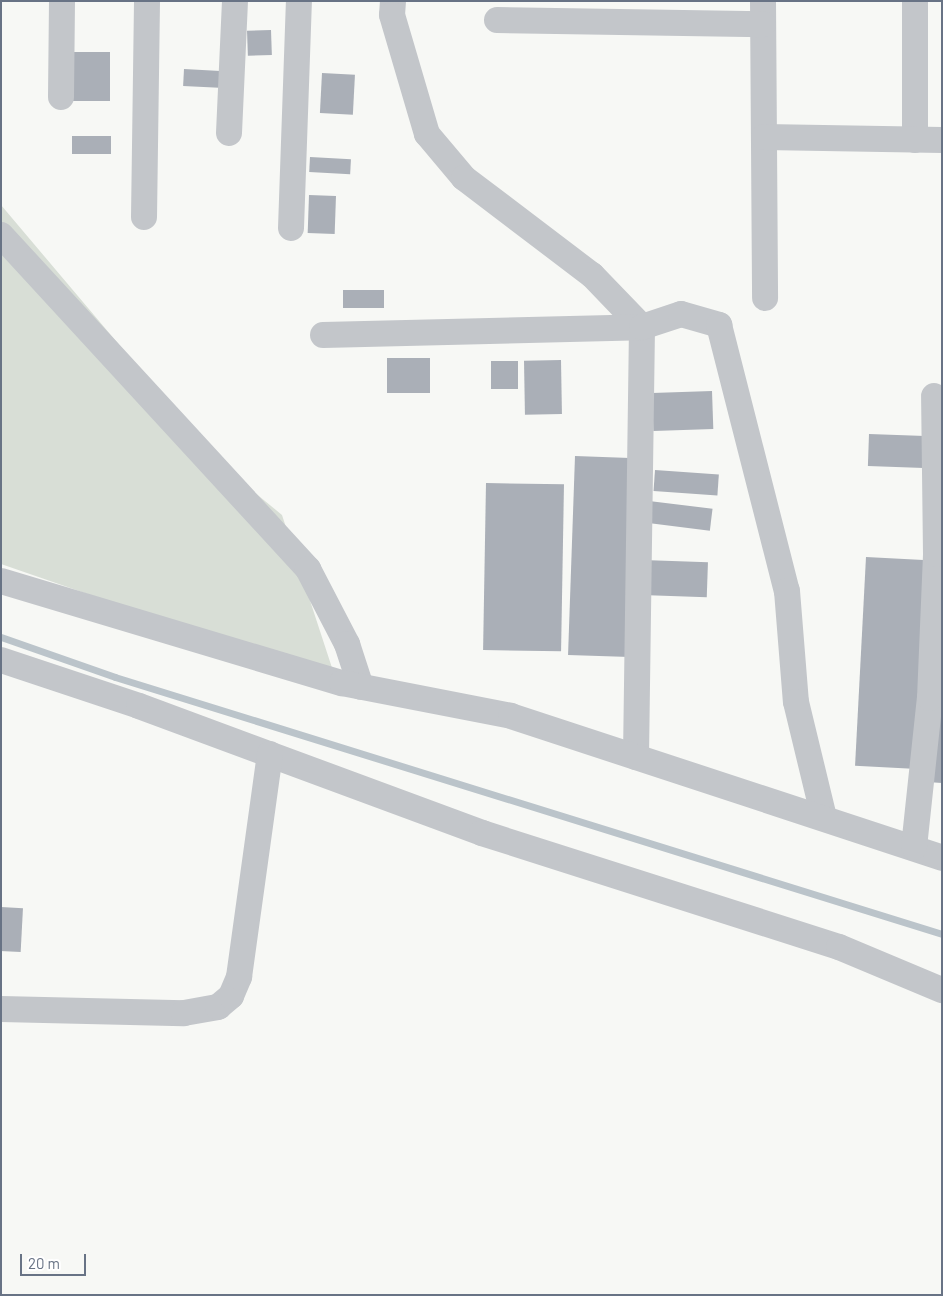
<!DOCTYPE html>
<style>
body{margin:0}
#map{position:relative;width:943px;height:1296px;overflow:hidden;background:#f7f8f5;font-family:Barlow,sans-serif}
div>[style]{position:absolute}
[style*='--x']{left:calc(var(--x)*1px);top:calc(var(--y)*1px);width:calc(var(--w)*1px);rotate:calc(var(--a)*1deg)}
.green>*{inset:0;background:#d8ded6}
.stream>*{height:7px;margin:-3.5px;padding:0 3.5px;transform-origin:3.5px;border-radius:3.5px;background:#bbc4ca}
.building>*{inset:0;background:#aaafb7;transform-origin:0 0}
.minor>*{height:26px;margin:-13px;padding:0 13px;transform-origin:13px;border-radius:13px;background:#c3c6ca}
span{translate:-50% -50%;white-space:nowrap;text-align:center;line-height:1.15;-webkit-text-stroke:5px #fff;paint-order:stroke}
.frame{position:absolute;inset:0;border:2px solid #687385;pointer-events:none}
.scale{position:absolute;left:20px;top:1254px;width:66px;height:22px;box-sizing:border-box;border:2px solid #687385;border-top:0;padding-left:6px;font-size:15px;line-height:18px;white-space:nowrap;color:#687385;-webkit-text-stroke:4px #fff;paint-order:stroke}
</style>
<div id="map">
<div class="green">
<div style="clip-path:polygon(1px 205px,219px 463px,282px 515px,336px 680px,1px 564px)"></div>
</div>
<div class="stream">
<div style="--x:1;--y:637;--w:121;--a:19.3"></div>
<div style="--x:115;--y:677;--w:866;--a:17.26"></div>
</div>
<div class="building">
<div style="left:271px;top:30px;width:25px;height:24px;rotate:88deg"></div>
<div style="left:69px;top:52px;width:41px;height:49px"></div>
<div style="left:184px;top:69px;width:41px;height:17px;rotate:3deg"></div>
<div style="left:322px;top:73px;width:33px;height:40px;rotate:3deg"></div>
<div style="left:72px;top:136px;width:39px;height:18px"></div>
<div style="left:310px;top:157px;width:41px;height:15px;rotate:3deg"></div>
<div style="left:309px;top:195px;width:27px;height:38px;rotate:2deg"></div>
<div style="left:343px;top:290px;width:41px;height:18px"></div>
<div style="left:387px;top:358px;width:43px;height:35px"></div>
<div style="left:561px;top:360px;width:54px;height:37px;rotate:89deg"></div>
<div style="left:491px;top:361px;width:27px;height:28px"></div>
<div style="left:712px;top:391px;width:38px;height:60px;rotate:88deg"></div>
<div style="left:869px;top:434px;width:63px;height:32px;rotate:2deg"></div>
<div style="left:575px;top:456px;width:62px;height:199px;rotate:2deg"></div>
<div style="left:655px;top:470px;width:64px;height:21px;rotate:4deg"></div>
<div style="left:486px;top:483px;width:78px;height:167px;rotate:1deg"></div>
<div style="left:649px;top:501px;width:64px;height:22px;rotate:7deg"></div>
<div style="left:866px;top:557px;width:67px;height:209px;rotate:3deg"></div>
<div style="left:643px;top:560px;width:65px;height:35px;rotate:2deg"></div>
<div style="clip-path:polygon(942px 638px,942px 783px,927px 782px)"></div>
<div style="left:1px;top:907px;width:22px;height:44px;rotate:3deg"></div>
</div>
<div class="minor">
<div style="--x:393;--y:1;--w:14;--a:94"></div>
<div style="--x:392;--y:15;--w:124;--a:73.6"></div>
<div style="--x:427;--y:134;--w:57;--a:49.9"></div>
<div style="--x:464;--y:178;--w:161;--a:37.2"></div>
<div style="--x:592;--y:275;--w:72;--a:46.1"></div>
<div style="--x:642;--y:327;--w:430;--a:90.8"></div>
<div style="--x:763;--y:1;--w:297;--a:89.6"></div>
<div style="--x:915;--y:1;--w:139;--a:90"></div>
<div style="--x:497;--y:20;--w:266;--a:0.9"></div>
<div style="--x:61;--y:97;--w:96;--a:-89.4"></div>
<div style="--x:229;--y:133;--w:132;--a:-87.4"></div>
<div style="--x:764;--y:137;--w:178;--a:1"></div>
<div style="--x:144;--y:217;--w:216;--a:-89.2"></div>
<div style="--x:291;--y:228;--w:227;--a:-88"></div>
<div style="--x:1;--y:235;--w:454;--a:47.4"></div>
<div style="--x:308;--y:569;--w:85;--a:62.5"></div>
<div style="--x:347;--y:644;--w:45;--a:72"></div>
<div style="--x:323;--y:335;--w:319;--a:-1.4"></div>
<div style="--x:642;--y:327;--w:41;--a:-18.4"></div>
<div style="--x:681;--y:314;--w:40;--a:16"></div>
<div style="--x:719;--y:325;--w:275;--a:75.7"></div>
<div style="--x:787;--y:591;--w:111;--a:85.4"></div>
<div style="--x:796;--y:702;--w:119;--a:76.4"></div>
<div style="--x:1;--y:581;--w:356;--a:16.7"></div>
<div style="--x:342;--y:683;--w:172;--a:11"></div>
<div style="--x:511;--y:716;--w:454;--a:18.2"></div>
<div style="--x:1;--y:660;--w:145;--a:18.4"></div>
<div style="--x:139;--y:706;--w:366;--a:20.3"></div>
<div style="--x:482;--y:833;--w:375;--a:17.7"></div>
<div style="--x:839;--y:947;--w:112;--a:22.7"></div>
<div style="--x:914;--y:847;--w:150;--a:-83.9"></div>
<div style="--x:930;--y:698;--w:144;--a:-87.6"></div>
<div style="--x:936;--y:554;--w:158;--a:-90.7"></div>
<div style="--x:1;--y:1009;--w:183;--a:1.3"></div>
<div style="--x:184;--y:1013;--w:35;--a:-10"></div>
<div style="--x:218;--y:1007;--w:17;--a:-40"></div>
<div style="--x:231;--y:996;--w:21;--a:-67"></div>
<div style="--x:239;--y:977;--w:225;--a:-82.1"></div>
</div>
<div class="frame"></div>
<div class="scale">20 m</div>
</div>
